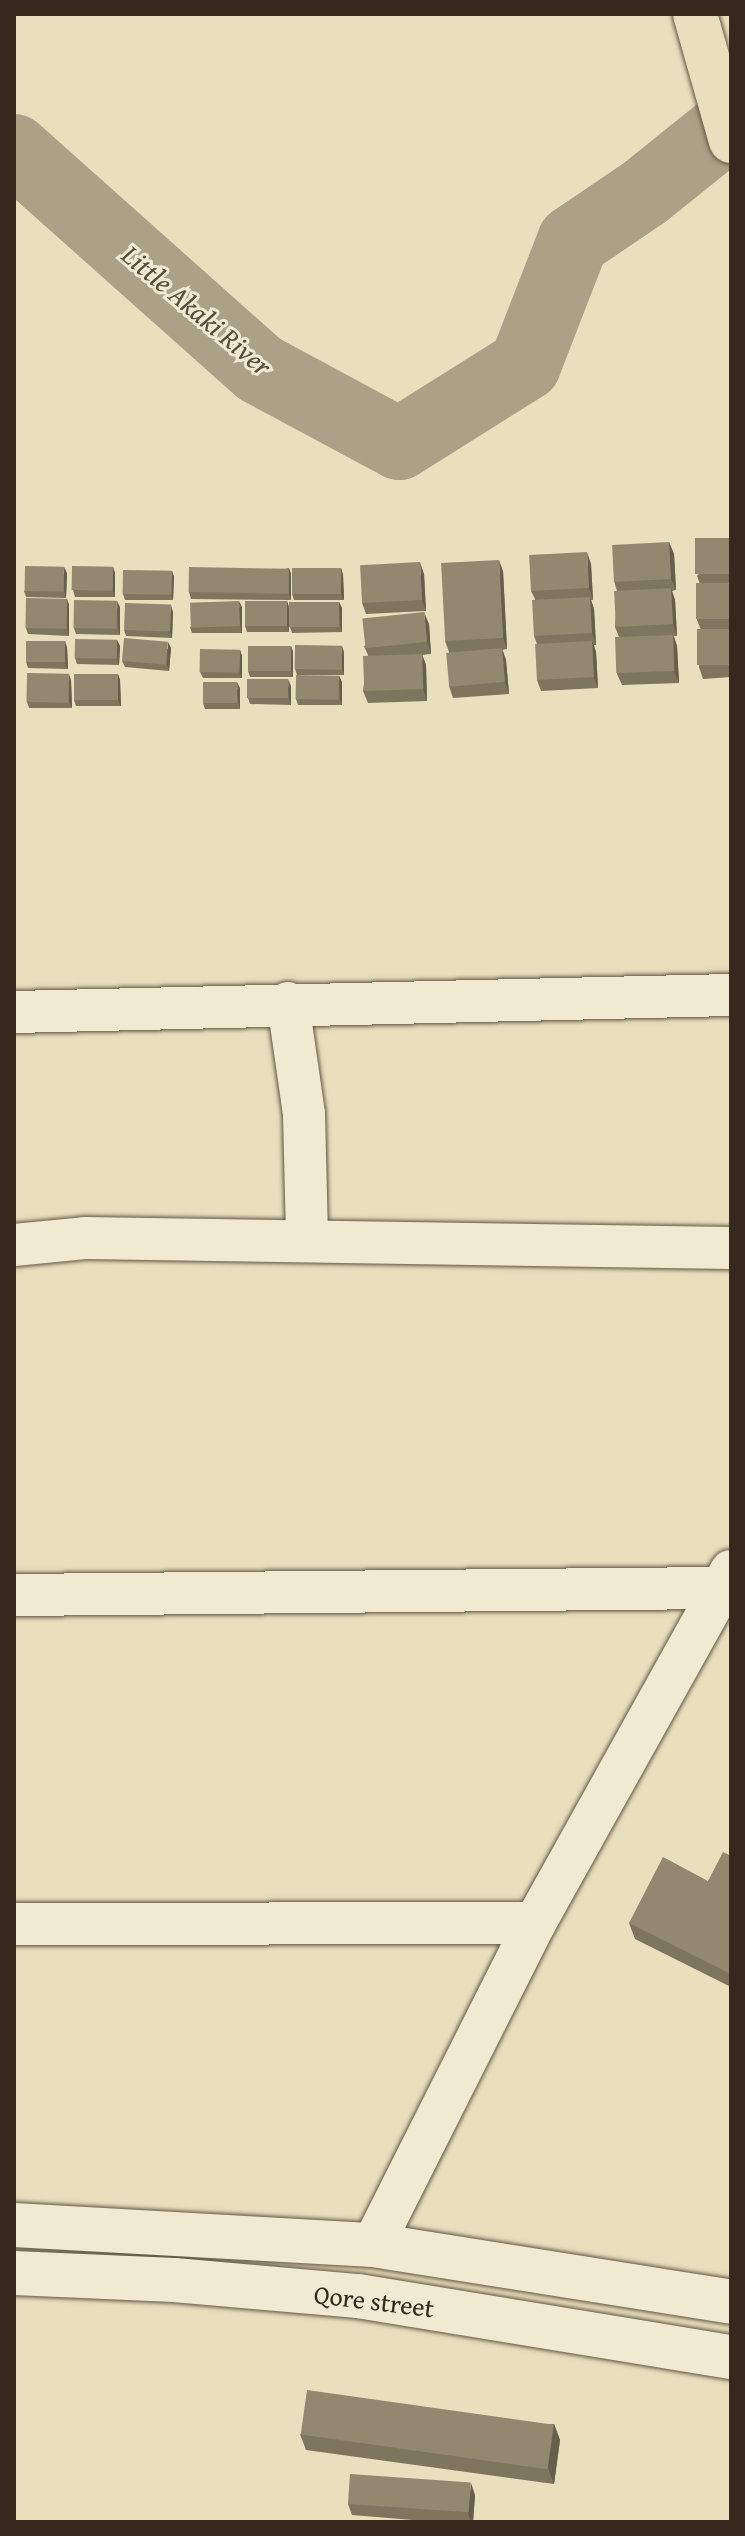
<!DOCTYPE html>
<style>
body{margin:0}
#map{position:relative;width:745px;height:2536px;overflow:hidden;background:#e8dfbc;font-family:"Gentium Book Plus",serif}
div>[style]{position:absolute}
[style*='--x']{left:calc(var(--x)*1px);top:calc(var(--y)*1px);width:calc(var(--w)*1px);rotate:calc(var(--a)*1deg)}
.river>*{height:72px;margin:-36px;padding:0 36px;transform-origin:36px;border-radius:36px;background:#aba186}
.roads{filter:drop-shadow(0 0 2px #615644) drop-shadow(0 0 2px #615644)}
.street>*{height:42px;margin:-21px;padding:0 21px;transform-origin:21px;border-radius:21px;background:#f0ead3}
.secondary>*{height:44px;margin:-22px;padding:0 22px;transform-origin:22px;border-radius:22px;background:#f0ead3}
.primary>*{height:44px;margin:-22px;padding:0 22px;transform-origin:22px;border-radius:22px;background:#e8dfbc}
.wall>*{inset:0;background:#7e755f}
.shaded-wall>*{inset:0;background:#665f4e}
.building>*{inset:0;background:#92886f;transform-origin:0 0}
span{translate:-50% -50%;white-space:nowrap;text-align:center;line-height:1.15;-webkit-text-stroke:6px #f0ead3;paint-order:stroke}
.street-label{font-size:26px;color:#34291c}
.water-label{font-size:28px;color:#584d3c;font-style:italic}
.frame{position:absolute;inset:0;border:16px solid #34291c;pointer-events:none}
</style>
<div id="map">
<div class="river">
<div style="--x:14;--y:150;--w:329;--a:41.7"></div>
<div style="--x:260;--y:369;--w:158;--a:28.3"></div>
<div style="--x:399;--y:444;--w:149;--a:-32.1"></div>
<div style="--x:525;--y:365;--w:133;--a:-68.8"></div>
<div style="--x:573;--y:241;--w:86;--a:-34.1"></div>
<div style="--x:644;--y:193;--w:112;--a:-38.8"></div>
</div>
<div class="roads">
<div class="street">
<div style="--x:288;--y:1003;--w:112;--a:81.8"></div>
<div style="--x:304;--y:1114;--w:126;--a:88.6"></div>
<div style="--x:14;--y:1012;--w:717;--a:-1.36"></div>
<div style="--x:14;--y:1245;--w:71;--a:-5.6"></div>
<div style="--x:85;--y:1238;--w:646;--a:0.89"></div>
<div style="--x:14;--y:1595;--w:707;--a:-0.57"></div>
<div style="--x:14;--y:1924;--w:521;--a:-0.11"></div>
<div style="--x:373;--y:2245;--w:360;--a:-63.3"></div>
<div style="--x:535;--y:1923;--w:403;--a:-60.9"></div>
</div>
<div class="secondary">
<div style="--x:14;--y:2225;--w:360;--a:3.2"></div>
<div style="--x:373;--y:2245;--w:363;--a:9"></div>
<div style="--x:14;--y:2273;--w:160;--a:2.5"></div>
<div style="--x:174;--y:2280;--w:185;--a:5"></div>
<div style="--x:358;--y:2296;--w:378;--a:9.3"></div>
</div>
<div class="primary">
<div style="--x:695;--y:14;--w:132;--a:74.2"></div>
</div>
</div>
<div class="wall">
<div style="clip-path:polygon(731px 538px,731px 677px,703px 679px,699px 667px,701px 630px,697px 620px,700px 584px,697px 576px)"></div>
<div style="clip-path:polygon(669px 542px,674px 554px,676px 590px,672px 591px,675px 600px,677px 636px,674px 636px,677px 646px,679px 683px,622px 685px,617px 674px,619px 637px,615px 627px,617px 591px,614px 581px)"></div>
<div style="clip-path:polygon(591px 564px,593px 600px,591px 600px,594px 609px,596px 645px,594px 645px,596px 652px,598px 688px,541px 691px,537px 680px,537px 644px,534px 636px,535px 599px,531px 591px)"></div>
<div style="clip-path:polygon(113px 567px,115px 573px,115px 597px,75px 597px,73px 590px)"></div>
<div style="clip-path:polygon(289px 568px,291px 574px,291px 600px,191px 599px,189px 592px)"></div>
<div style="clip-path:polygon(341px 568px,343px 575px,344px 600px,294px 600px,292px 594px)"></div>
<div style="clip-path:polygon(172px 571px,174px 577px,173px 600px,125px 600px,123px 594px)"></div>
<div style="clip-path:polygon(503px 571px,507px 649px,502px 650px,506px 660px,509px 694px,453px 698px,449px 686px,449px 652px,445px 641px)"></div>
<div style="clip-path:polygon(67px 573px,66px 598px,26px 597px,24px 591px)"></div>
<div style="clip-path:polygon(424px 574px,426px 611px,366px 614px,362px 603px)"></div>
<div style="clip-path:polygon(67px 599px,69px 605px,69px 636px,28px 634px,26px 628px)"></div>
<div style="clip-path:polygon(287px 601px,289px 607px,339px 602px,342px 608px,342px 632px,292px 633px,290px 627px,289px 611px,289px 632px,247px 632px,245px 626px)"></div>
<div style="clip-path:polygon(120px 607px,120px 635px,76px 634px,74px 628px)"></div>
<div style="clip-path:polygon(242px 607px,242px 633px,192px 633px,190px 627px)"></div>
<div style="clip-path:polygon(173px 612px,172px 638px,126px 636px,124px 630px)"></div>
<div style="clip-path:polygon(429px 624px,431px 654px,422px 655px,426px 665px,427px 701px,368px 703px,363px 691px,368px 655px,364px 646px)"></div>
<div style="clip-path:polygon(117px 640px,120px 646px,119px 665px,77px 664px,75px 658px)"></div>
<div style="clip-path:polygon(291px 646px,293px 652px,293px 677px,250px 677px,248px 671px)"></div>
<div style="clip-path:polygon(67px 647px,68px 669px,28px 668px,26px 662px)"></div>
<div style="clip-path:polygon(171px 648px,169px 671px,125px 667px,122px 661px)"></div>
<div style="clip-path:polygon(240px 650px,242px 656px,242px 678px,203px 678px,200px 672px)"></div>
<div style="clip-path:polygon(344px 652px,344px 675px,297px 675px,295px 669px)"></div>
<div style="clip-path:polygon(118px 674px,120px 680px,121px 706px,76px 706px,74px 700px)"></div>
<div style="clip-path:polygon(339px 676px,342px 682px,342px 705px,298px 705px,296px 699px)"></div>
<div style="clip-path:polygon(71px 680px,72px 708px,29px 708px,27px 702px)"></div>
<div style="clip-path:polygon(291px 686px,291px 705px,250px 704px,248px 698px)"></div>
<div style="clip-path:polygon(240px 688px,240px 709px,205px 709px,203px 703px)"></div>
<div style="clip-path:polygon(731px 1856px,731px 1987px,635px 1939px,629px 1923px,708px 1881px)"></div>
<div style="clip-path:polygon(554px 2424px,560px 2440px,554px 2484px,306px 2450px,300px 2434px)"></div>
<div style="clip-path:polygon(475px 2495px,473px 2522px,437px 2522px,352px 2515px,348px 2504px)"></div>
</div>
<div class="shaded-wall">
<div style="clip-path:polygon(669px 542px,674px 554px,676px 590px,671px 579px)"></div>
<div style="clip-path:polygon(587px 552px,591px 564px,593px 600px,589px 588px)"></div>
<div style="clip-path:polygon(499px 560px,503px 571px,507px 649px,503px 638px)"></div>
<div style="clip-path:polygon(420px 562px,424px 574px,426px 611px,422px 600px)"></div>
<div style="clip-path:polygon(64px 567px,67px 573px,66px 598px,64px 591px)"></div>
<div style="clip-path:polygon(113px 567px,115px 573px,115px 597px,113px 591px)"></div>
<div style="clip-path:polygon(289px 568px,291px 574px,291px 600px,289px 593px)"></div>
<div style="clip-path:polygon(341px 568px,343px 575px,344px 600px,341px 594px)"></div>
<div style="clip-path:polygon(172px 571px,174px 577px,173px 600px,171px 594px)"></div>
<div style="clip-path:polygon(671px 588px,675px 600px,677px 636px,673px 624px)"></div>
<div style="clip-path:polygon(590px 597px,594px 609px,596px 645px,592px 633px)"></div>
<div style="clip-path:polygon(67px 599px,69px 605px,69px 636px,67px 630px)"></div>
<div style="clip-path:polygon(117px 601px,120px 607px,120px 635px,118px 628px)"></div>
<div style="clip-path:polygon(239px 601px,242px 607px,242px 633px,240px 626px)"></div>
<div style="clip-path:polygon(287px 601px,289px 608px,289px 632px,287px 625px)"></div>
<div style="clip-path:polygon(339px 602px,342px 608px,342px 632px,340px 626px)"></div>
<div style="clip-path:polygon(171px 605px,173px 612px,172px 638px,170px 632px)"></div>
<div style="clip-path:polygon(424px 612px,429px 624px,431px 654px,427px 642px)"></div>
<div style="clip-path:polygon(673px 635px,677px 646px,679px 683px,674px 671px)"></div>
<div style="clip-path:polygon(117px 640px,120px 646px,119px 665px,117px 658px)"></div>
<div style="clip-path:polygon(65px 641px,67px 647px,68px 669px,65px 663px)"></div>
<div style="clip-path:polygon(592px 641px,596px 652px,598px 688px,594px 677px)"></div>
<div style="clip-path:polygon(168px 642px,171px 648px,169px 671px,167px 665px)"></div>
<div style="clip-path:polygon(291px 646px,293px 652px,293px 677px,291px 671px)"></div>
<div style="clip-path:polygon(342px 646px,344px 652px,344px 675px,342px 669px)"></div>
<div style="clip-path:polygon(502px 648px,506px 660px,509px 694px,505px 682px)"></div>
<div style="clip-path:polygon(240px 650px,242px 656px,242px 678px,239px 672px)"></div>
<div style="clip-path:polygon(422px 654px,426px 665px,427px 701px,423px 689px)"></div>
<div style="clip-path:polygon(69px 674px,71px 680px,72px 708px,69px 702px)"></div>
<div style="clip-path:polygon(118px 674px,120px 680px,121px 706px,118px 700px)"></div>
<div style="clip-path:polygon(339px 676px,342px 682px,342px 705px,340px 699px)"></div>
<div style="clip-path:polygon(288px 679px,291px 686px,291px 705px,289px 699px)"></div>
<div style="clip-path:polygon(237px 682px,240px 688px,240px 709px,238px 702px)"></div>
<div style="clip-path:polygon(554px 2424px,560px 2440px,554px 2484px,548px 2468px)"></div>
<div style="clip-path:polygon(471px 2483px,475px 2495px,473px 2522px,471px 2522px,468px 2513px)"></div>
</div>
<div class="building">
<div style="left:731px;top:538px;width:36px;height:36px;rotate:90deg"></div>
<div style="left:669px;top:542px;width:37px;height:57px;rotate:87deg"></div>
<div style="left:587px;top:552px;width:36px;height:58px;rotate:87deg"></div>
<div style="left:499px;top:560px;width:78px;height:58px;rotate:87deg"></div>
<div style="left:420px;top:562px;width:38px;height:60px;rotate:87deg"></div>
<div style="left:25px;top:566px;width:39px;height:25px;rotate:1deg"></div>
<div style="left:72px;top:566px;width:41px;height:24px;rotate:1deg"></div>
<div style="left:189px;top:567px;width:100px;height:25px;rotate:1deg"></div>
<div style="left:341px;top:568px;width:26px;height:49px;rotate:90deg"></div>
<div style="left:123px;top:570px;width:49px;height:24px;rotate:1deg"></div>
<div style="left:731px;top:583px;width:36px;height:35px;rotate:90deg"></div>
<div style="left:671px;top:588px;width:36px;height:57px;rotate:87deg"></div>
<div style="left:590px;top:597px;width:36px;height:58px;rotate:87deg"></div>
<div style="left:26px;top:598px;width:41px;height:30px;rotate:1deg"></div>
<div style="left:74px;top:600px;width:43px;height:28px;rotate:1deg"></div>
<div style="left:239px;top:601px;width:25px;height:49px;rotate:88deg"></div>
<div style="left:245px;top:601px;width:42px;height:25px"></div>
<div style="left:289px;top:602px;width:50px;height:25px"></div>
<div style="left:125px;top:603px;width:46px;height:27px;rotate:2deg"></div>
<div style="left:424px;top:612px;width:30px;height:62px;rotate:84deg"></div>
<div style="left:731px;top:629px;width:36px;height:34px;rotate:90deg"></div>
<div style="left:673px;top:635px;width:36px;height:58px;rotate:88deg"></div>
<div style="left:124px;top:638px;width:44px;height:23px;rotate:5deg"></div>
<div style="left:75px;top:639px;width:42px;height:19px;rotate:1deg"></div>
<div style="left:26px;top:641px;width:39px;height:21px"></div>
<div style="left:592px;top:641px;width:36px;height:57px;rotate:87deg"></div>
<div style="left:295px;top:645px;width:47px;height:24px;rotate:1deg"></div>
<div style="left:248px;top:646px;width:43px;height:25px"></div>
<div style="left:502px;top:648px;width:34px;height:56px;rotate:85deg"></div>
<div style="left:200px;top:649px;width:40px;height:23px;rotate:1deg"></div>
<div style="left:422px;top:654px;width:35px;height:59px;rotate:88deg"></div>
<div style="left:27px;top:673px;width:42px;height:29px;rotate:1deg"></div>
<div style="left:74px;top:674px;width:44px;height:26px"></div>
<div style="left:296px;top:675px;width:43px;height:24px;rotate:1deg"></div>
<div style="left:247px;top:679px;width:41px;height:19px"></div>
<div style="left:203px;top:682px;width:34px;height:21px"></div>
<div style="clip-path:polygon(723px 1852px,731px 1856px,731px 1974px,629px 1923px,663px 1857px,708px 1881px)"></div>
<div style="left:307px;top:2390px;width:249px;height:45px;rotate:8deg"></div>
<div style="left:350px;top:2474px;width:121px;height:30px;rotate:4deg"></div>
</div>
<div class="street-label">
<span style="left:374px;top:2301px;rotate:7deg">Qore street</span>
</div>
<div class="water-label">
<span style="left:197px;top:310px;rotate:40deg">Little Akaki River</span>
</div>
<div class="frame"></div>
</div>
